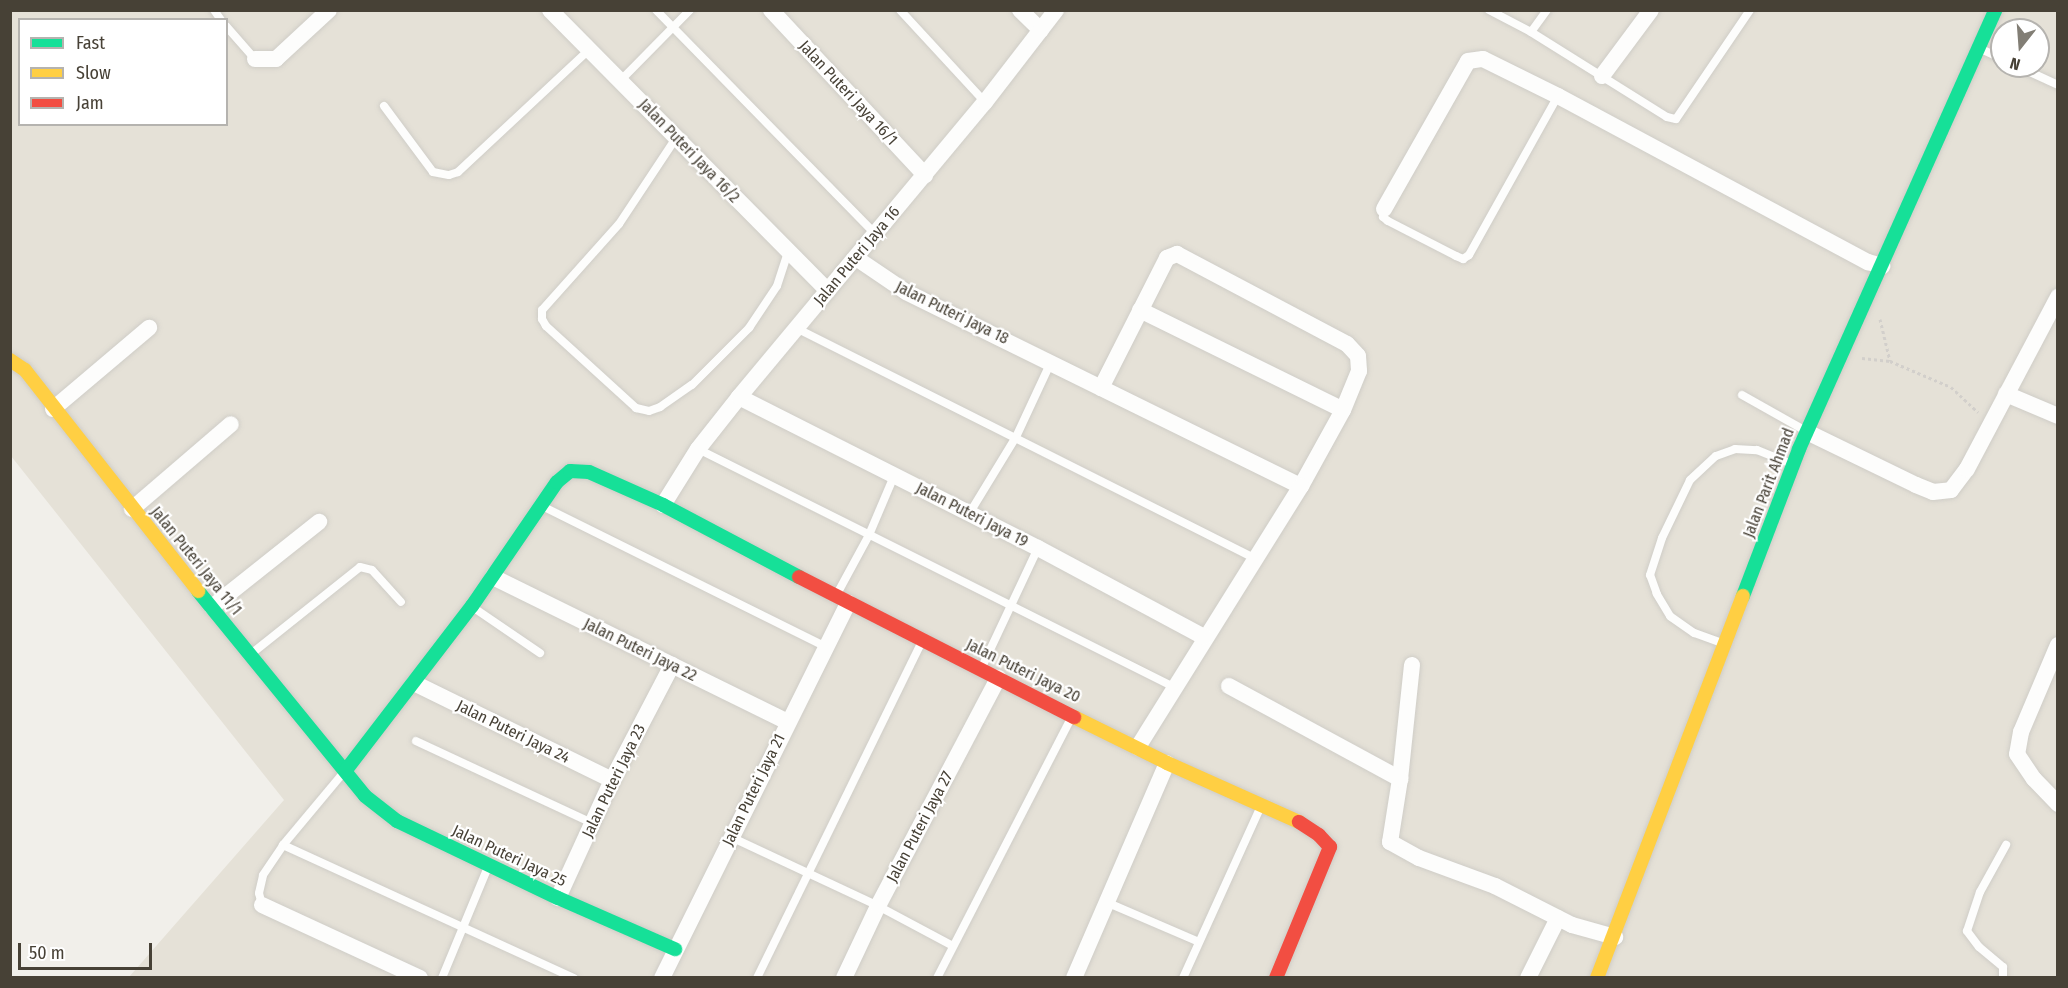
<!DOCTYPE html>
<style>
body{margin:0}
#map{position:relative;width:2068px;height:988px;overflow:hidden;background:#f1efea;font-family:"Fira Sans Condensed",sans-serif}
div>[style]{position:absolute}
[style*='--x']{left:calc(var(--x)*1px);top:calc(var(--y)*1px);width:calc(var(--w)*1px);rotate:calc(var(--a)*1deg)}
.residential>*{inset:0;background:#e5e1d7}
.path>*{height:3px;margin-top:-1.5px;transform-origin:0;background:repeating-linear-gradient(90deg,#d2cfcb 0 3px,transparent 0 6px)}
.roads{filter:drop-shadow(0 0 2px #cfcdc7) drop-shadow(0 0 2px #cfcdc7)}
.lane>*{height:8px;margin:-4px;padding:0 4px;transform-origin:4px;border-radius:4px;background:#fdfdfc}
.street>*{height:16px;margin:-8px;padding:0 8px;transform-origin:8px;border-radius:8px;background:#fdfdfc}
.fast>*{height:14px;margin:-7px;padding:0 7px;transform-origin:7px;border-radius:7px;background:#16e098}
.slow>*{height:14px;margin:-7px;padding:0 7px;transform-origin:7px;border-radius:7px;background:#ffcf43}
.jam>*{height:14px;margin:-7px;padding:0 7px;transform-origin:7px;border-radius:7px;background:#f24e42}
span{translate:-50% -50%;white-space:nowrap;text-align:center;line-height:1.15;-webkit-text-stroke:4.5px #fff;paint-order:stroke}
.street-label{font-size:16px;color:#474136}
.frame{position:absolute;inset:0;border:12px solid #474136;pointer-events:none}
.legend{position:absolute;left:18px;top:18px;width:210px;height:108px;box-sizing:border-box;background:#fff;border:2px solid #b5b3af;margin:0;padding:8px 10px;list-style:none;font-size:18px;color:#474136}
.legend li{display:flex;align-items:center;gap:12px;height:30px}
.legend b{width:30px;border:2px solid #b5b3af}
.north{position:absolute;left:1990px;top:18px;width:60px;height:60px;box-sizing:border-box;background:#fff;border:2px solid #b5b3af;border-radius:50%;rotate:197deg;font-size:16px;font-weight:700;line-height:24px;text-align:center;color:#474136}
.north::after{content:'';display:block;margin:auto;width:21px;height:27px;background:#827e75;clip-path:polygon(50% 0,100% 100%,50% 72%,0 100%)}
.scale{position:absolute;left:18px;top:943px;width:134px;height:27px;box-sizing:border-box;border:3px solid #474136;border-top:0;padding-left:8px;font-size:18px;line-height:21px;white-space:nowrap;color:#474136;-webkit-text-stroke:4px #fff;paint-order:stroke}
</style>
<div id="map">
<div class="residential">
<div style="clip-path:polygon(evenodd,11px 11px,2057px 11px,2057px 977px,129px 977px,284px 800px,11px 456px,11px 11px,20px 20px,226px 20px,226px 124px,20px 124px,20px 20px,11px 11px,2002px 30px,2038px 30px,2038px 66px,2002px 66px,2002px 30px)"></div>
</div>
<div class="path">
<div style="--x:1880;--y:319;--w:43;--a:76.6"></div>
<div style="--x:1862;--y:358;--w:28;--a:6"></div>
<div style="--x:1890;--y:361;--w:66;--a:23.1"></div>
<div style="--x:1951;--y:387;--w:37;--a:43"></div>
</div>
<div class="roads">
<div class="lane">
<div style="--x:214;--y:10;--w:12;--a:55"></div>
<div style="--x:656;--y:10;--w:313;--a:45.6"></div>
<div style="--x:900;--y:10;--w:125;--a:47.3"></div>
<div style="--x:1489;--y:10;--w:47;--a:27.6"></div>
<div style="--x:1531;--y:32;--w:160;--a:32"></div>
<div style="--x:1667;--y:117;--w:9;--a:13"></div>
<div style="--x:1676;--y:119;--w:132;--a:-55.8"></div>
<div style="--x:226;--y:26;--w:44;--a:48.7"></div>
<div style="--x:1531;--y:32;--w:27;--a:-54"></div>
<div style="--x:1981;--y:49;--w:23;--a:25"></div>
<div style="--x:2017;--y:66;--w:45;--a:24.9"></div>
<div style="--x:620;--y:81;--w:100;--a:-45.4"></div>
<div style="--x:384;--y:106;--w:82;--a:53.4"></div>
<div style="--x:433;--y:172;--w:16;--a:11"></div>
<div style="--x:449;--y:175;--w:9;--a:-18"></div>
<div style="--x:458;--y:172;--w:179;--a:-43"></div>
<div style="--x:676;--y:138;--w:103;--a:123.5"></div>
<div style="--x:619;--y:224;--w:115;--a:131.8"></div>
<div style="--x:542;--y:310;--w:9;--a:90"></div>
<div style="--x:542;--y:319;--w:8;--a:60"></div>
<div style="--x:546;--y:326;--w:122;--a:42.3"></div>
<div style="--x:636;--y:408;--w:13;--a:13"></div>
<div style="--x:649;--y:411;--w:12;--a:-20"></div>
<div style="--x:660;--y:407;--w:39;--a:-35"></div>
<div style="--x:692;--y:385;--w:81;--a:-45"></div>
<div style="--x:749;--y:328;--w:50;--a:-56.3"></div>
<div style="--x:777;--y:286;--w:35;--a:-72"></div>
<div style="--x:1384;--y:209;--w:8;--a:97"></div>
<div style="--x:1383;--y:217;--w:6;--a:39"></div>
<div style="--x:1388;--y:221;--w:76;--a:27.2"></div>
<div style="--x:1456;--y:256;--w:8;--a:23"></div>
<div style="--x:1463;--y:259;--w:7;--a:-34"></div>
<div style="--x:1469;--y:255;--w:182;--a:-60.8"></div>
<div style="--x:796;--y:328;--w:515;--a:26.66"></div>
<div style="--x:1742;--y:395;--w:71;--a:29.4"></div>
<div style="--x:698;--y:449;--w:532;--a:26.57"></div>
<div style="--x:542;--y:506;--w:317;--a:26.4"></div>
<div style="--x:969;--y:514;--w:90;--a:-58.6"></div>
<div style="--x:1016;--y:437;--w:83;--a:-65"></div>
<div style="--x:837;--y:594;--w:67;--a:-61.5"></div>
<div style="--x:869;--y:535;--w:64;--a:-67"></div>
<div style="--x:474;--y:608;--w:80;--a:34.3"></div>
<div style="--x:1722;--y:643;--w:30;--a:-160"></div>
<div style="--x:1694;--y:633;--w:29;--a:-145"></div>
<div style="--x:1670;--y:616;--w:26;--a:-121"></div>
<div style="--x:1657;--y:594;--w:20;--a:-110"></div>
<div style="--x:1650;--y:575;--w:39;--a:-72"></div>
<div style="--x:1662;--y:538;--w:64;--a:-64.2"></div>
<div style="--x:1690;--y:480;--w:35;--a:-43"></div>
<div style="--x:1716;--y:456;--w:20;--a:-20"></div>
<div style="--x:1735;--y:449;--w:22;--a:3"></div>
<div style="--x:1757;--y:450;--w:37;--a:22"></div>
<div style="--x:251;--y:654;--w:139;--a:-38.6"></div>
<div style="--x:360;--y:567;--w:12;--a:14"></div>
<div style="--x:372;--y:570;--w:43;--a:47.8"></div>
<div style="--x:982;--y:667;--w:132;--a:-64.8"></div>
<div style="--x:416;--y:741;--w:194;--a:25"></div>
<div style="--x:731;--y:837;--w:162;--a:25.1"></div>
<div style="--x:878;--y:906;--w:85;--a:28.1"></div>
<div style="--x:283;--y:845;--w:320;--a:24.6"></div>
<div style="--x:1106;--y:902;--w:101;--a:23.3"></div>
<div style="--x:262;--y:905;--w:12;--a:-104"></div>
<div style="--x:259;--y:893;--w:18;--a:-77"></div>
<div style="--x:263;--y:875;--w:36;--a:-56"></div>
<div style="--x:283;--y:845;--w:95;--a:-50.1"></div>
<div style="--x:442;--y:978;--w:120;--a:-67.5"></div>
<div style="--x:757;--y:978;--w:375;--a:-63.9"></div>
<div style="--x:937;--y:978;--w:294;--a:-62.7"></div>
<div style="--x:1183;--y:978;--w:189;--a:-65.6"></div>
<div style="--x:2003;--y:978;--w:11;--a:-90"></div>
<div style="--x:2003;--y:967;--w:31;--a:-140"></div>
<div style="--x:1979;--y:947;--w:20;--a:-127"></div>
<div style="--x:1967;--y:931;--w:41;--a:-71.6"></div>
<div style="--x:1980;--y:892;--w:54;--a:-61"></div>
</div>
<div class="street">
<div style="--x:550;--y:10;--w:395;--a:45.3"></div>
<div style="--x:771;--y:10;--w:226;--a:47"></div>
<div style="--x:1020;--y:10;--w:29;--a:44"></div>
<div style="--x:255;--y:59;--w:21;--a:0"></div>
<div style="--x:276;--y:59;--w:72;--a:-42.8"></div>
<div style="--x:1602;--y:76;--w:82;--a:-53.4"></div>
<div style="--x:1384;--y:209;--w:170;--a:-60.4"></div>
<div style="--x:1468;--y:61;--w:15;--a:-8"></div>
<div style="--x:1483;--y:59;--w:84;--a:26.3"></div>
<div style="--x:1558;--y:96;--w:352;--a:28.2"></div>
<div style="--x:1868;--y:262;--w:15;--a:16"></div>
<div style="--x:856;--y:258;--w:60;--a:34.2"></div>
<div style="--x:906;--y:292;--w:440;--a:26.2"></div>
<div style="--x:1140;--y:310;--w:226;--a:26.2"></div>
<div style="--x:1101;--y:388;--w:146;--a:-63.1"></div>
<div style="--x:1167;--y:258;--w:11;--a:-22"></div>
<div style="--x:1177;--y:254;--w:192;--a:27.9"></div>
<div style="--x:1347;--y:344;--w:16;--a:47"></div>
<div style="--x:1358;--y:356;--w:15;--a:86"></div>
<div style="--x:1359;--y:371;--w:42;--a:112.3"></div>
<div style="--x:1343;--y:410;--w:87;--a:118.9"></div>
<div style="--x:1301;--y:486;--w:308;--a:122"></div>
<div style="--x:2006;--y:394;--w:56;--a:22.9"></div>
<div style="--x:739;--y:397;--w:335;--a:26.8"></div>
<div style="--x:1038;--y:548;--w:188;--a:28.2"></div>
<div style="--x:53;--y:409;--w:126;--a:-40.2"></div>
<div style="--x:1807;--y:432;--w:121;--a:25.9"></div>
<div style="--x:1916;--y:485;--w:18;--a:22"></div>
<div style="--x:1933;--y:492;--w:18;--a:-6"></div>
<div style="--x:1951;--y:490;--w:26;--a:-53"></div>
<div style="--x:1967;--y:469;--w:195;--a:-62.1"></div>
<div style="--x:663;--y:505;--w:66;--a:-58"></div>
<div style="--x:698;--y:449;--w:66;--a:-51.7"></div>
<div style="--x:739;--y:397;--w:384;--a:-50.2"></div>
<div style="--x:985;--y:102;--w:116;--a:-52.3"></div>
<div style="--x:132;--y:509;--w:130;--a:-40.6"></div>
<div style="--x:493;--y:577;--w:329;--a:26.2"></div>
<div style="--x:212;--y:607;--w:137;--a:-38.5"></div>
<div style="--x:2058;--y:645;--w:95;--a:113"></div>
<div style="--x:2021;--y:732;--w:22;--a:100"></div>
<div style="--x:2017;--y:754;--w:30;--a:56"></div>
<div style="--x:2034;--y:779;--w:35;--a:46"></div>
<div style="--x:1412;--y:665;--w:115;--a:96"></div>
<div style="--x:1400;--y:779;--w:64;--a:99"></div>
<div style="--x:1390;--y:842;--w:33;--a:29"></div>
<div style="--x:1419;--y:858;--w:81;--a:20.2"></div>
<div style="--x:1495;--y:886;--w:86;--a:26.9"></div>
<div style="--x:1572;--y:925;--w:45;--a:15.6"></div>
<div style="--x:414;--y:683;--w:220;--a:26.1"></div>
<div style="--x:1229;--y:686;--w:195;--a:28.5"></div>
<div style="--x:558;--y:898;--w:130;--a:-65.4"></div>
<div style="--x:612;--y:780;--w:130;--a:-62.4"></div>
<div style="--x:262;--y:905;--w:174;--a:24.8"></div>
<div style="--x:662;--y:978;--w:419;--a:-63.6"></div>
<div style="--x:844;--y:978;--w:80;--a:-64.7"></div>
<div style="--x:878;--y:906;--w:258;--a:-62.2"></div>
<div style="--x:1074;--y:978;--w:234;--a:-66.6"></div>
<div style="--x:1528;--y:978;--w:67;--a:-63.4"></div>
</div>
<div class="fast">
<div style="--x:198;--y:591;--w:264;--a:50.8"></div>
<div style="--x:365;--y:796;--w:41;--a:38"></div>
<div style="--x:397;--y:821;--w:178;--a:25.6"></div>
<div style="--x:558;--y:898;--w:128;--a:23.6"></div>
<div style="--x:1743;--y:596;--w:157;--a:-69.1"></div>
<div style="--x:1799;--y:449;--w:481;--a:-65.9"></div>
<div style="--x:346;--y:770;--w:207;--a:-52.5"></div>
<div style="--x:472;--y:606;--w:150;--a:-55.6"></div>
<div style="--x:557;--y:482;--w:17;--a:-40"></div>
<div style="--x:570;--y:471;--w:19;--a:3"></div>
<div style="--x:589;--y:472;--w:81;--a:24"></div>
<div style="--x:663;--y:505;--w:154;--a:27.9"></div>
</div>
<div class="slow">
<div style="--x:10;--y:360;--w:18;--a:34"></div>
<div style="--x:25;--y:370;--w:281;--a:51.9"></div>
<div style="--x:1074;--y:717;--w:104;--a:26.3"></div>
<div style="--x:1167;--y:763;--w:145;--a:24.1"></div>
<div style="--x:1597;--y:978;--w:409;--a:-69.1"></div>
</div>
<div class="jam">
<div style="--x:799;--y:577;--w:309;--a:27"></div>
<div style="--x:1276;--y:978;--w:142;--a:-67.6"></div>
<div style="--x:1330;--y:847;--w:16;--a:-133"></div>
<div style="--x:1319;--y:835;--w:24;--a:-147"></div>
</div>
</div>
<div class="street-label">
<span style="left:848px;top:93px;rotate:47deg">Jalan Puteri Jaya 16/1</span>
<span style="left:689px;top:151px;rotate:46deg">Jalan Puteri Jaya 16/2</span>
<span style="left:857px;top:256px;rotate:-50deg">Jalan Puteri Jaya 16</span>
<span style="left:952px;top:313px;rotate:26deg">Jalan Puteri Jaya 18</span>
<span style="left:1769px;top:483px;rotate:-69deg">Jalan Parit Ahmad</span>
<span style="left:972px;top:515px;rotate:27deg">Jalan Puteri Jaya 19</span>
<span style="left:196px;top:561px;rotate:51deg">Jalan Puteri Jaya 11/1</span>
<span style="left:640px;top:650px;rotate:26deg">Jalan Puteri Jaya 22</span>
<span style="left:1023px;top:671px;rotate:26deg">Jalan Puteri Jaya 20</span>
<span style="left:513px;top:732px;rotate:26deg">Jalan Puteri Jaya 24</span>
<span style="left:614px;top:781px;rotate:-64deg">Jalan Puteri Jaya 23</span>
<span style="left:754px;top:790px;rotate:-64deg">Jalan Puteri Jaya 21</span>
<span style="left:920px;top:827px;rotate:-62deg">Jalan Puteri Jaya 27</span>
<span style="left:509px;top:856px;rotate:25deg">Jalan Puteri Jaya 25</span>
</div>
<div class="frame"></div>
<ul class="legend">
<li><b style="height:8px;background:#16e098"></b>Fast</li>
<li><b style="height:8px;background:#ffcf43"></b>Slow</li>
<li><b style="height:8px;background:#f24e42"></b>Jam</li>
</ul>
<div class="north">N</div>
<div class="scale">50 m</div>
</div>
